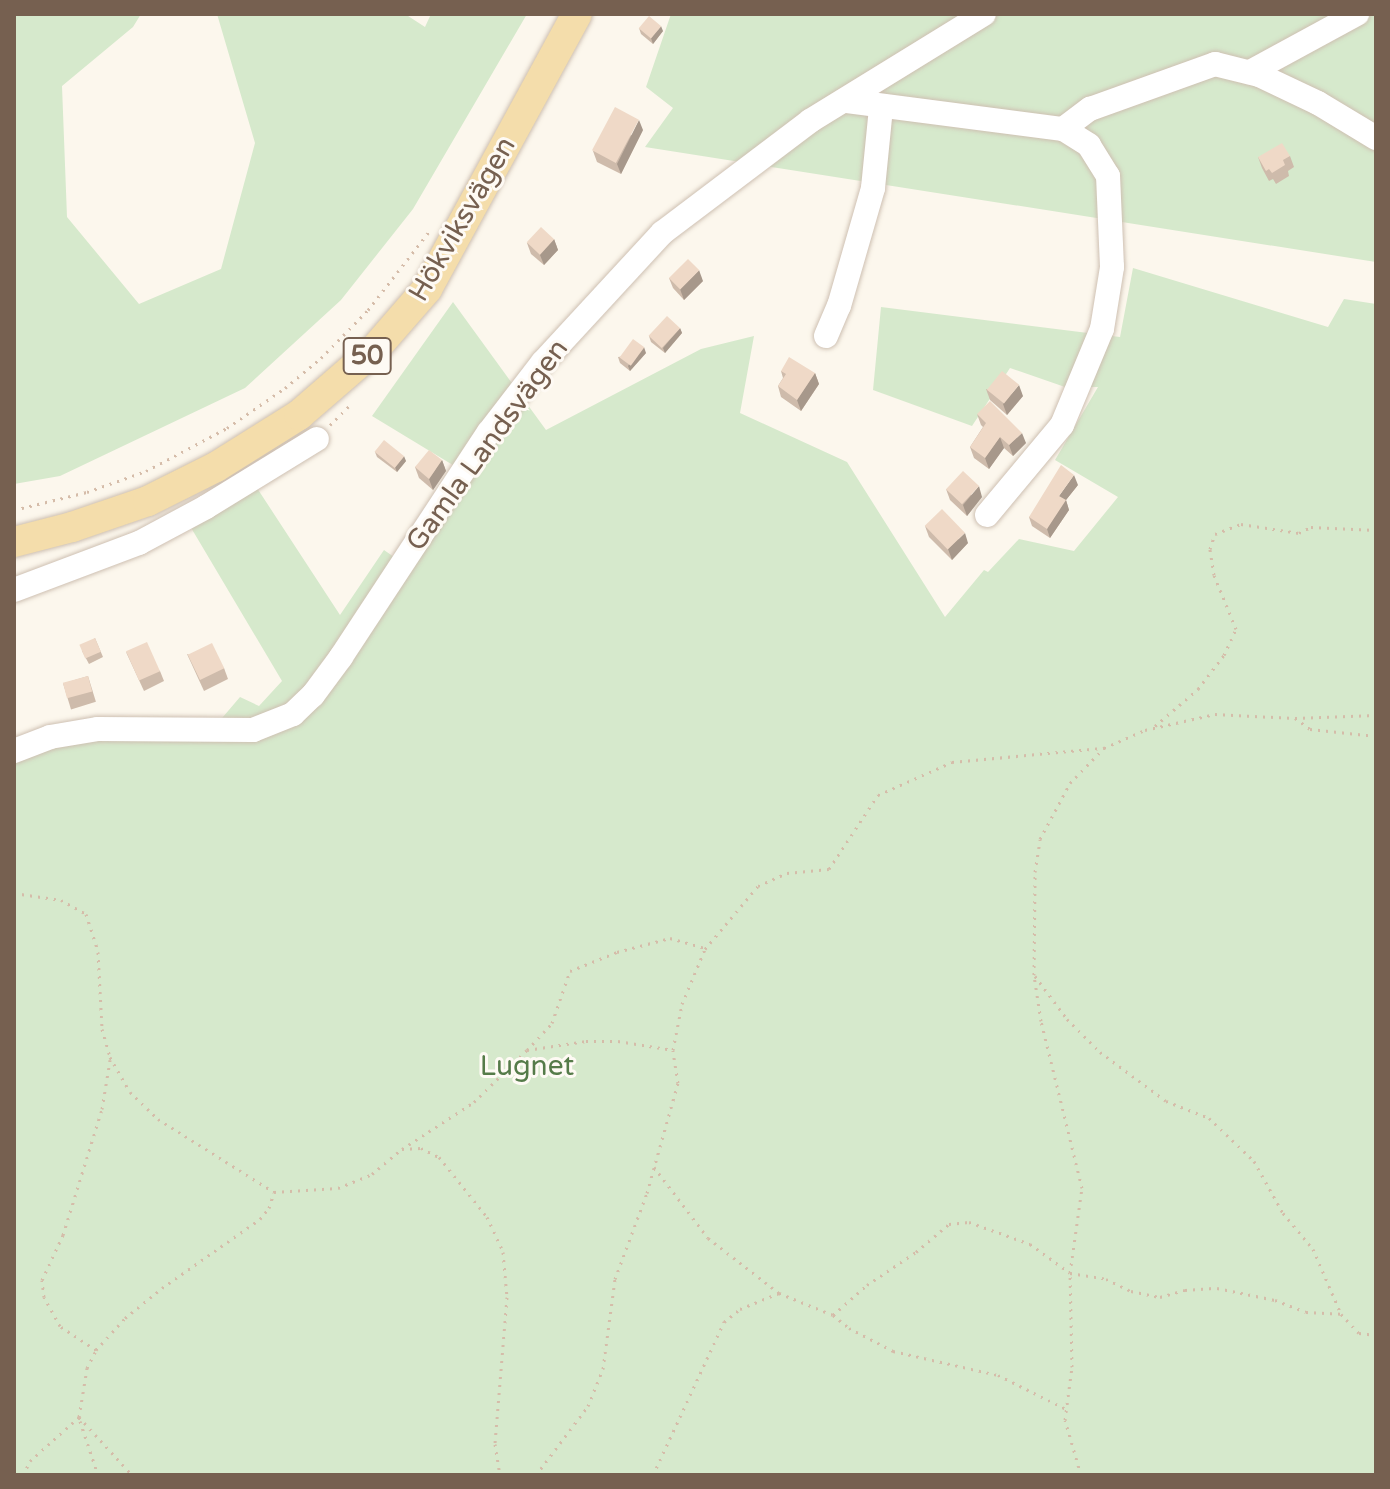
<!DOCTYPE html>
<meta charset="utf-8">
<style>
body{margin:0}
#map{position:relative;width:1390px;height:1489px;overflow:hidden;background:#fcf7ed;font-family:"Varela Round",sans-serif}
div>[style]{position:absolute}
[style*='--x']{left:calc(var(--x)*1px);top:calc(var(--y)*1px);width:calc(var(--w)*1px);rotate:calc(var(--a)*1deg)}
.green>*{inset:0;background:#d6e9cc}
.path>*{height:3px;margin-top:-1.5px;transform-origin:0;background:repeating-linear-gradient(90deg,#d5bca9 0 2px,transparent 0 8px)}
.roads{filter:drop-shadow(0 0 2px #cec0b2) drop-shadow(0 0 2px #cec0b2)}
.minor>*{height:24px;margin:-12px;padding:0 12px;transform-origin:12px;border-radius:12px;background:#fff}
.major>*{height:30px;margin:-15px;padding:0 15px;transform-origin:15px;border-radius:15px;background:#f4ddab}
.wall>*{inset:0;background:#cebbab;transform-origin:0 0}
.shaded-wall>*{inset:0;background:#a7988b}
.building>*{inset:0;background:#efd9c7;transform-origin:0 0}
span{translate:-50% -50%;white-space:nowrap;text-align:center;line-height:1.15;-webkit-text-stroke:6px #fefaf4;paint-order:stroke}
.shield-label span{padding:2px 6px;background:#fefaf4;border:2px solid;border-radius:6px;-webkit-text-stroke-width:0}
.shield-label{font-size:26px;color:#766050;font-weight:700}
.street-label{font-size:28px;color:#766050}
.park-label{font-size:28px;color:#557b49}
.frame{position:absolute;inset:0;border:16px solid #766050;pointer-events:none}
</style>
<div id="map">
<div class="green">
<div style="clip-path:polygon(14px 14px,141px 14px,133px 27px,62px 86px,67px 217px,139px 304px,221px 269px,255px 143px,217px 14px,405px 14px,425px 27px,431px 14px,527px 14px,413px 209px,341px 300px,245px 388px,60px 476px,14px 484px)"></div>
<div style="clip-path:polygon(671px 14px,1376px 14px,1376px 262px,645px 147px,673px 108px,646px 87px)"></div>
<div style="clip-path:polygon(1133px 268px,1328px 327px,1344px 299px,1376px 304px,1376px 1475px,14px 1475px,14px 761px,51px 747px,102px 740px,205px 738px,240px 697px,259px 706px,282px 681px,190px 526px,257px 488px,340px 615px,384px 550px,404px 564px,466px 473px,372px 416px,453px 302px,546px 430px,701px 349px,754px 336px,740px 413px,847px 462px,945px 617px,984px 570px,988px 572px,1019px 539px,1074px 551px,1118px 497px,1055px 460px,1098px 387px,1065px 387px,1010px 368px,972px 426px,873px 390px,881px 307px,1120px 337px)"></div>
</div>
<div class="path">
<div style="--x:330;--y:425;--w:28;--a:-45"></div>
<div style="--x:14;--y:510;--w:75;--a:-13.9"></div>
<div style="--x:87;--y:492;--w:63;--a:-19.6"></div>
<div style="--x:146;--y:471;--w:92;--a:-28"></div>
<div style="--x:227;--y:428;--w:70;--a:-34.6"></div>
<div style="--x:285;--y:388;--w:47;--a:-39.8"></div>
<div style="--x:321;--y:358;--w:67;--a:-45.6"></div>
<div style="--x:368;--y:310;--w:103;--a:-52.1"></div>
<div style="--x:1295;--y:718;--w:19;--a:36"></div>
<div style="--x:1310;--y:729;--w:66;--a:6.1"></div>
<div style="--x:1155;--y:726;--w:57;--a:-40.7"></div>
<div style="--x:1198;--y:689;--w:43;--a:-52.6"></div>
<div style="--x:1224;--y:655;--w:29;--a:-65"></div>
<div style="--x:1236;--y:629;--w:58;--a:-112.2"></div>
<div style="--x:1214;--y:575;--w:26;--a:-99"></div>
<div style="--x:1210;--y:549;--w:16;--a:-72"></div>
<div style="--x:1215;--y:534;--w:28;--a:-21"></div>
<div style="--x:1241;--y:524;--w:59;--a:8.8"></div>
<div style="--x:1299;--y:533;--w:13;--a:-27"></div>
<div style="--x:1311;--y:527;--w:65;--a:2.6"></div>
<div style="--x:14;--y:893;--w:48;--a:8.5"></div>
<div style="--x:61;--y:900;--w:29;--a:29"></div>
<div style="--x:86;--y:914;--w:40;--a:72"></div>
<div style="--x:98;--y:952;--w:77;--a:87"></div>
<div style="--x:102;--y:1029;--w:29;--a:74"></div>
<div style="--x:110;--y:1057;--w:40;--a:60.3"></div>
<div style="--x:130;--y:1092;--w:39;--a:44"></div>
<div style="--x:158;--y:1119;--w:137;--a:32.2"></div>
<div style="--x:274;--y:1192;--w:64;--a:-3.6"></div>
<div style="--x:338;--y:1188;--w:37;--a:-22"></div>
<div style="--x:372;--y:1174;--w:39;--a:-40"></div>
<div style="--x:402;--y:1149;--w:19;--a:-3"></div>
<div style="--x:421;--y:1148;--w:20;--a:27"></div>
<div style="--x:439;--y:1157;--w:77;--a:51.3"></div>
<div style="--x:487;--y:1217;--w:38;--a:65"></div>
<div style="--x:503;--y:1252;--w:45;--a:84.9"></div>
<div style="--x:507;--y:1297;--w:147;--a:94.7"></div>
<div style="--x:495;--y:1444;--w:31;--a:81"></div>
<div style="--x:1035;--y:976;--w:54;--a:53.3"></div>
<div style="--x:1067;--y:1019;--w:47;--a:45"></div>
<div style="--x:1100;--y:1052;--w:82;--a:36.6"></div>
<div style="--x:1166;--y:1101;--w:46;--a:21.6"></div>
<div style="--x:1209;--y:1118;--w:62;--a:43.7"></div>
<div style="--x:1254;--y:1161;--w:60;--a:60.9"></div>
<div style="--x:1283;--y:1213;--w:47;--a:50.2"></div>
<div style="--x:1313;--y:1249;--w:71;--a:66.7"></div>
<div style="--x:1341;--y:1314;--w:26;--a:47"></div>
<div style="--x:1359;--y:1333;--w:17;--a:7"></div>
<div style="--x:527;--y:1050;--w:60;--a:-8.7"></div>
<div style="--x:586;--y:1041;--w:32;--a:0"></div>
<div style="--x:618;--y:1041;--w:56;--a:9.3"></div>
<div style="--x:402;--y:1149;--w:86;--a:-33.1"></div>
<div style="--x:474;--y:1102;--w:74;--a:-44.5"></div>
<div style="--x:527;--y:1050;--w:37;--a:-47"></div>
<div style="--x:552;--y:1023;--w:55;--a:-70.9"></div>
<div style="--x:570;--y:971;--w:51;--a:-22"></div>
<div style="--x:617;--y:952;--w:55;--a:-14.8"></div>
<div style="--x:670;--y:938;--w:35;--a:16"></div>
<div style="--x:654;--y:1167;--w:89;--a:52.7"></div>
<div style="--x:708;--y:1238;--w:90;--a:37.8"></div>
<div style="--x:779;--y:1293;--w:58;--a:22.2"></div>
<div style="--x:833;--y:1315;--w:21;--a:39"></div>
<div style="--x:849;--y:1328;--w:50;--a:27.6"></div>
<div style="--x:893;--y:1351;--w:108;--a:12.9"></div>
<div style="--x:998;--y:1375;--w:76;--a:26.6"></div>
<div style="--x:833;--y:1315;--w:45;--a:-41.4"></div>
<div style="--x:867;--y:1285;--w:59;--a:-34"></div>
<div style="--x:916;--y:1252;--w:43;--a:-40.3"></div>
<div style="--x:949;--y:1224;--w:20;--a:-6"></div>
<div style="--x:969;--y:1222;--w:65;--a:19.8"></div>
<div style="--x:1030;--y:1244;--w:49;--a:35.9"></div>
<div style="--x:1070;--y:1273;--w:36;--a:9"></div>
<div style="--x:1106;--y:1279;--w:28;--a:26"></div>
<div style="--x:1131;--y:1291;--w:30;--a:12"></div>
<div style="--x:1160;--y:1297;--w:26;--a:-16"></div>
<div style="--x:1185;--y:1290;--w:32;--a:-4"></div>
<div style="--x:1217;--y:1288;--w:59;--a:11.7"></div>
<div style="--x:1275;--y:1300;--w:33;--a:21"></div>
<div style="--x:1306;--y:1312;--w:35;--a:3"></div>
<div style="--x:96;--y:1350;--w:43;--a:-146.3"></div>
<div style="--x:60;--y:1326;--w:33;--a:-119"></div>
<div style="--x:44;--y:1297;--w:17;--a:-97"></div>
<div style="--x:42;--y:1280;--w:50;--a:-65"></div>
<div style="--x:63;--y:1235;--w:132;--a:-72.8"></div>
<div style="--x:102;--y:1109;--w:50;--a:-80.7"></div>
<div style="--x:79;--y:1417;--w:79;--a:47.6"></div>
<div style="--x:80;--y:1421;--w:57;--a:71.6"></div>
<div style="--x:23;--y:1475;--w:16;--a:-63"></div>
<div style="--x:30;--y:1461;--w:66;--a:-41.9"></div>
<div style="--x:79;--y:1417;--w:50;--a:-80.7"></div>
<div style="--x:87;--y:1368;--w:20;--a:-63"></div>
<div style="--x:96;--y:1350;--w:43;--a:-47.8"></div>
<div style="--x:125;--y:1318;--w:48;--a:-39"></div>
<div style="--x:162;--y:1288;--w:120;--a:-35.1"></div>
<div style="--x:260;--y:1219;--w:14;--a:-51"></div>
<div style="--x:269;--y:1208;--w:16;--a:-72"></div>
<div style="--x:536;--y:1475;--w:86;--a:-53"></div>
<div style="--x:588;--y:1406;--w:40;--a:-68"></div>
<div style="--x:603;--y:1369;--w:91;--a:-82.4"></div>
<div style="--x:615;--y:1279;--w:92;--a:-69.6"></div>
<div style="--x:647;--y:1193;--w:114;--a:-74.3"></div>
<div style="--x:678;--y:1083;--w:33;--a:-99"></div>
<div style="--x:673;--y:1050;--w:47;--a:-78.9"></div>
<div style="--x:682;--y:1004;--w:60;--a:-67.3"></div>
<div style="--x:705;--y:949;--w:82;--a:-49.9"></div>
<div style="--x:758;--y:886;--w:32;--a:-24"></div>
<div style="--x:787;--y:873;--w:42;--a:-5.4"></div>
<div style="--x:829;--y:869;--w:89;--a:-56.5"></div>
<div style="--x:878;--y:795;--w:81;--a:-24"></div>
<div style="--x:952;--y:762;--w:153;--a:-5.3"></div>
<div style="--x:653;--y:1475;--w:169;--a:-65.1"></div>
<div style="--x:724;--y:1322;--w:21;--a:-39"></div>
<div style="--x:740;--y:1309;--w:42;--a:-22.3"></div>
<div style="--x:1081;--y:1475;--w:57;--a:-106.2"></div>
<div style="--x:1065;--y:1420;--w:53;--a:-82.5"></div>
<div style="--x:1072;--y:1367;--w:94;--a:-91.2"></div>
<div style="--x:1070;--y:1273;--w:86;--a:-82"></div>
<div style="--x:1082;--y:1188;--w:172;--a:-103.8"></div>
<div style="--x:1041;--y:1021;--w:47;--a:-98.7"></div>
<div style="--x:1034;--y:975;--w:103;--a:-89.4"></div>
<div style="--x:1035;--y:872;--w:33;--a:-81"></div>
<div style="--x:1040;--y:839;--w:64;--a:-61.8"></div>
<div style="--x:1070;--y:783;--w:49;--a:-45.8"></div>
<div style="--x:1104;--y:748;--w:45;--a:-23.7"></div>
<div style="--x:1145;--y:730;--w:72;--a:-12.9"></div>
<div style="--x:1215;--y:714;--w:80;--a:2.9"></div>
<div style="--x:1295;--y:718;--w:81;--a:-2.1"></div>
</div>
<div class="roads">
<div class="minor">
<div style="--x:1250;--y:72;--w:122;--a:-28.5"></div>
<div style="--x:847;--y:101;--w:218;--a:7.4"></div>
<div style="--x:1063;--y:129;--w:34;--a:-37"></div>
<div style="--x:1090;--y:109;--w:133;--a:-19.8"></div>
<div style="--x:1215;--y:64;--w:45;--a:14"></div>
<div style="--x:1259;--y:75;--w:65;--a:25.4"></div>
<div style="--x:1318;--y:103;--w:68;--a:31.1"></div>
<div style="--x:826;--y:336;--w:33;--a:-67"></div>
<div style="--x:839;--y:306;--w:123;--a:-73.9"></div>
<div style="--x:873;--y:188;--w:80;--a:-84.3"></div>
<div style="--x:987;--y:515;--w:117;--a:-50.2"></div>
<div style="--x:1062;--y:425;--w:104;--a:-67.4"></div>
<div style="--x:1102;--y:329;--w:63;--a:-80.8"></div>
<div style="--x:1112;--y:267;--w:91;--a:-92.5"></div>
<div style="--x:1108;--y:176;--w:36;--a:-122"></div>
<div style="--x:1089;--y:145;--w:31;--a:-148"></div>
<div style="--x:14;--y:590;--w:134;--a:-20.6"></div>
<div style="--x:139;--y:543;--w:76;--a:-28.2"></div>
<div style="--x:206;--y:507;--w:130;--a:-31.5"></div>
<div style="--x:14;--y:751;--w:39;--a:-21"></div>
<div style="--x:50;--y:737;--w:49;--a:-9.5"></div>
<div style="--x:98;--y:729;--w:155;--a:0.4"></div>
<div style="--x:253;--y:730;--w:43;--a:-21.8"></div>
<div style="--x:293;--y:714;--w:28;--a:-44"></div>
<div style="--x:313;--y:695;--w:47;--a:-53.6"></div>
<div style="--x:341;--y:657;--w:269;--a:-56.7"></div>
<div style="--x:489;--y:432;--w:88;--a:-52.4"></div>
<div style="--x:543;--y:362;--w:176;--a:-47.3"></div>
<div style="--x:662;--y:233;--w:186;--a:-37.1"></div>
<div style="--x:810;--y:121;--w:204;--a:-31.6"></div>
</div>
<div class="major">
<div style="--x:14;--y:542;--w:60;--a:-14.5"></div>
<div style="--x:72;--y:527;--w:80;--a:-18.9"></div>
<div style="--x:148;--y:501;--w:76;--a:-26.6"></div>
<div style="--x:216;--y:467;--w:98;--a:-32.1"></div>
<div style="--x:299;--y:415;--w:99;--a:-40.9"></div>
<div style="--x:374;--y:350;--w:81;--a:-49"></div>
<div style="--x:427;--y:289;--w:313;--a:-61.4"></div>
</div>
</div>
<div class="wall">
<div style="clip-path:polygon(639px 28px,663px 31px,653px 44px,641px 34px)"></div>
<div style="clip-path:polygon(643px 130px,621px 174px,597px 162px,593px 151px)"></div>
<div style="clip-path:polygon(1290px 156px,1294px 167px,1288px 171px,1289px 176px,1276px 184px,1273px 179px,1269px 181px,1262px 168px,1258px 157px)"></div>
<div style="clip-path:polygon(554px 239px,558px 250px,544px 265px,531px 254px,527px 243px)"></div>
<div style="clip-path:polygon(669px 278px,703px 281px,684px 300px,673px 288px)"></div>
<div style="clip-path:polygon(680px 328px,682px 333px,665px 353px,651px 342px,649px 336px)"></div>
<div style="clip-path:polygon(646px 353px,630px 371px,620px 363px,618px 357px)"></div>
<div style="clip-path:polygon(781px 371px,815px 373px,819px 384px,801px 411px,781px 397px,778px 386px,783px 378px)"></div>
<div style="clip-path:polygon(986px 389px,1023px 396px,1007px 415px,990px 400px)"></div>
<div style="clip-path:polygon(977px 414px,1026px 443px,1013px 456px,1004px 448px,989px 469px,974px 458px,970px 447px,983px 427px,981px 425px)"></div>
<div style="clip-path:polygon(375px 452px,406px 461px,397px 472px,377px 457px)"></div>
<div style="clip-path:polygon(442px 460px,446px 471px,433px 490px,419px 478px,415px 467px)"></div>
<div style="clip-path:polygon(1078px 485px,1066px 500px,1069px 510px,1050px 538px,1032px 526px,1029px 517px)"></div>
<div style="clip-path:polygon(946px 489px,982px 497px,967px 516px,950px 500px)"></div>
<div style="clip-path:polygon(925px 526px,968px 543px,952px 560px,929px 537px)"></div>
<div style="clip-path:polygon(95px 638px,103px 657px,89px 664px,82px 651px)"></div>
<div style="clip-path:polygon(126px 652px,160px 671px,164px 681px,144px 691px)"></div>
<div style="clip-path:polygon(187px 654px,224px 668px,228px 679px,204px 691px)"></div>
<div style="left:88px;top:676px;width:27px;height:26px;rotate:73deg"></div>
</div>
<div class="shaded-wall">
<div style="clip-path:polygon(661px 26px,663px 31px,653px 44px,651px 38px)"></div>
<div style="clip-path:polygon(639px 120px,643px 130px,621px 174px,617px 164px)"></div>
<div style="clip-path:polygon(554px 239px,558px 250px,544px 265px,540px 255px)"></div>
<div style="clip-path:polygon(699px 270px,703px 281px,684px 300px,680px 289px)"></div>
<div style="clip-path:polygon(680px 328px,682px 333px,665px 353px,663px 348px)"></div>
<div style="clip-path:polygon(644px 347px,646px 353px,630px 371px,628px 366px)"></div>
<div style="clip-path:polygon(815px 373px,819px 384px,801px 411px,797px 400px)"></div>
<div style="clip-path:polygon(1019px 385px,1023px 396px,1007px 415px,1003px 404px)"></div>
<div style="clip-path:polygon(1022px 433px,1026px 443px,1013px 456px,1009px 445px)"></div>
<div style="clip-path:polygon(1000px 437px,1004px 448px,989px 469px,985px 458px)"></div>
<div style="clip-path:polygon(404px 456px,406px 461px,397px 472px,395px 467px)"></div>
<div style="clip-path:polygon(442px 460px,446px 471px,433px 490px,429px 479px)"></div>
<div style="clip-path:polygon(1074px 475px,1078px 485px,1066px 500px,1069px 510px,1050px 538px,1047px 529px,1059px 496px)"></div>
<div style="clip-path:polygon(979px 486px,982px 497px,967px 516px,963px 505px)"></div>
<div style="clip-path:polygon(965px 533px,968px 543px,952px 560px,948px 549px)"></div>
</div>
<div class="building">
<div style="left:649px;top:16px;width:16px;height:16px;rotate:40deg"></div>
<div style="left:615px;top:107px;width:27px;height:49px;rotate:28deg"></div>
<div style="clip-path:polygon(1282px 143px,1290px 156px,1283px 160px,1285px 165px,1272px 173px,1269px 169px,1266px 171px,1258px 157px)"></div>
<div style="left:541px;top:227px;width:18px;height:21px;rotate:43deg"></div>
<div style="left:688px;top:259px;width:16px;height:27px;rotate:45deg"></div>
<div style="left:667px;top:316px;width:18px;height:27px;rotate:43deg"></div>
<div style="left:633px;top:339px;width:14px;height:23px;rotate:36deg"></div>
<div style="clip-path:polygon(789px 357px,815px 373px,797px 400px,778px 386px,786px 374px,781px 371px)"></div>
<div style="left:1002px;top:371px;width:22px;height:24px;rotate:39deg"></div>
<div style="clip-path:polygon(990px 401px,1022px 433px,1009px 445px,1000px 437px,985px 458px,970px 447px,986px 423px,977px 414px)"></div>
<div style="left:384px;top:440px;width:26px;height:15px;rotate:39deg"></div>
<div style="clip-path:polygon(429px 450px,442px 460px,429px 479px,415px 467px)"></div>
<div style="clip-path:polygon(1061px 465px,1074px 475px,1059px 496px,1066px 500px,1047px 529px,1029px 517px)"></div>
<div style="left:963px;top:471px;width:22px;height:25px;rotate:43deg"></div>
<div style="left:942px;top:509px;width:33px;height:24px;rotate:46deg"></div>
<div style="left:95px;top:638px;width:15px;height:17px;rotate:67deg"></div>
<div style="left:147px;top:642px;width:32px;height:23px;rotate:66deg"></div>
<div style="left:212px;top:643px;width:28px;height:27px;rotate:64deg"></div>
<div style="left:88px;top:676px;width:16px;height:26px;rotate:75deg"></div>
</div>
<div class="shield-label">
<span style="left:367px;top:356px">50</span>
</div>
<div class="street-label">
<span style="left:462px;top:219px;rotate:-60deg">Hökviksvägen</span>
<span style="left:487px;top:445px;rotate:-54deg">Gamla Landsvägen</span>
</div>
<div class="park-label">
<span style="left:527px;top:1066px">Lugnet</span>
</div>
<div class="frame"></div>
</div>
